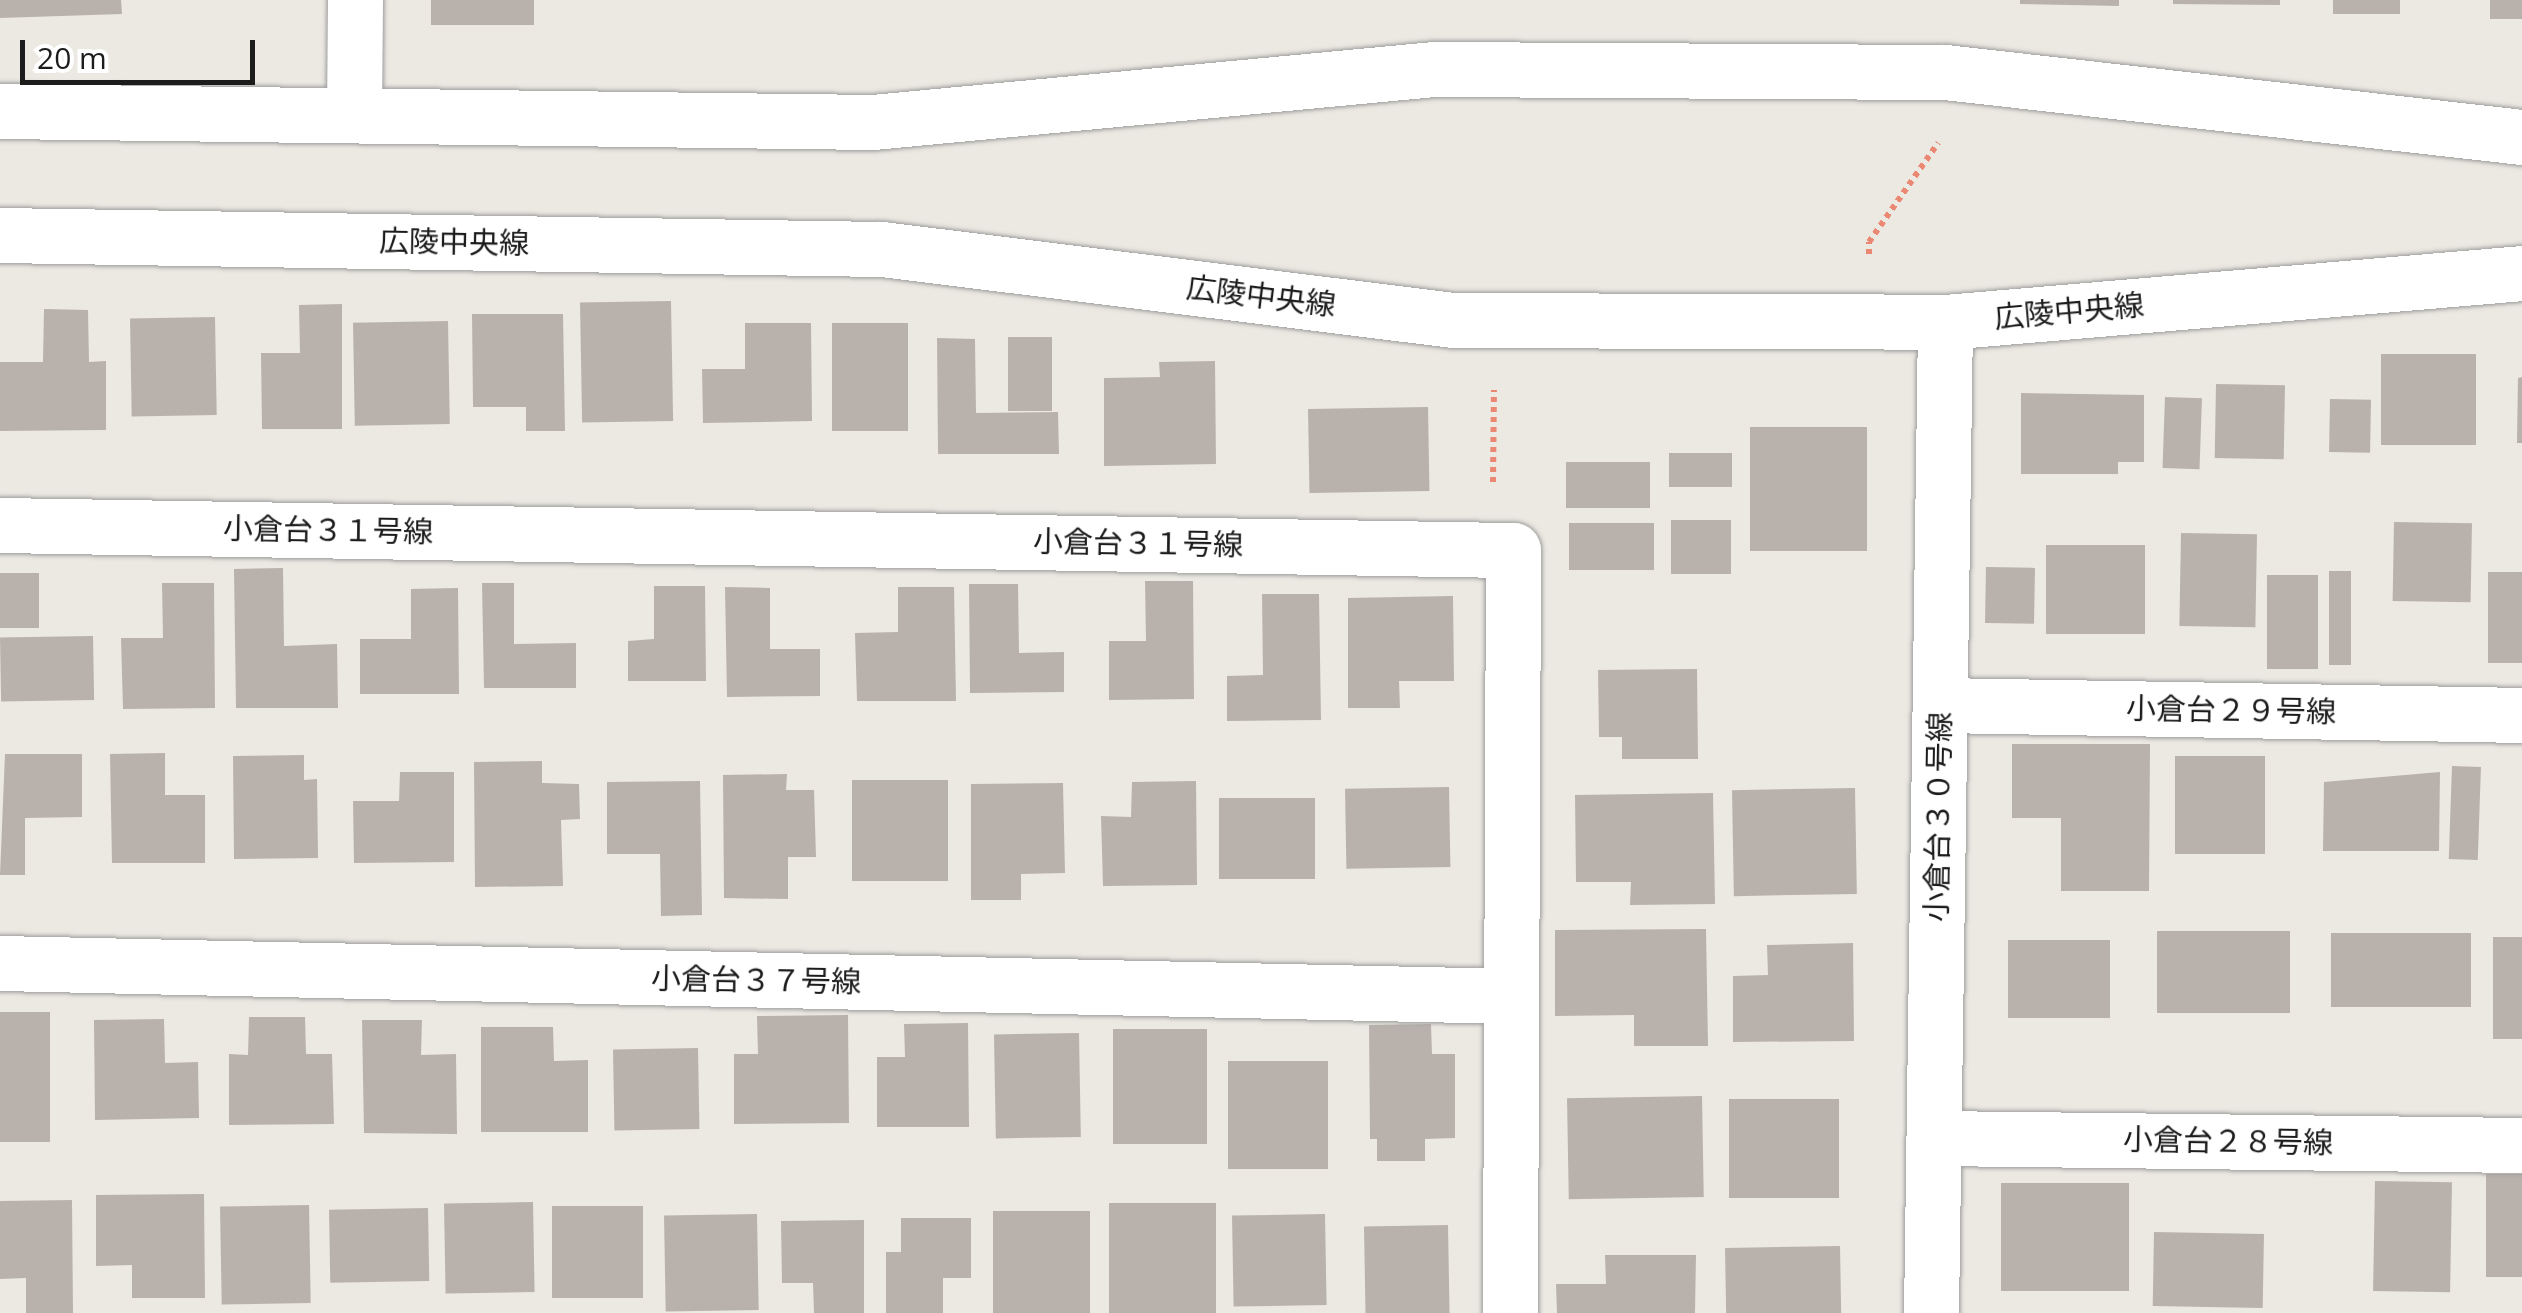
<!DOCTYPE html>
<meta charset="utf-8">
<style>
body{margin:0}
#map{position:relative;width:2522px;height:1313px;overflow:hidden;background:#ece9e2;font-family:"Open Sans","Noto Sans JP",sans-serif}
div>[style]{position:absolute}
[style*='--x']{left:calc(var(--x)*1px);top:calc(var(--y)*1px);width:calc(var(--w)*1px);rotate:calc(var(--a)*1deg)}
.building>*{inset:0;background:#b9b2ac;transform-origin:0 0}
.path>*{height:6px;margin-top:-3px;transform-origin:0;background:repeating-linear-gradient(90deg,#eb8874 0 5px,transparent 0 10px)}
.roads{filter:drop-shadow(0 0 2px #9d9d9d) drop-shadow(0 0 2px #9d9d9d)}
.minor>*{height:55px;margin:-27.5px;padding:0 27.5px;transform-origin:27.5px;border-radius:27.5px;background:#fff}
span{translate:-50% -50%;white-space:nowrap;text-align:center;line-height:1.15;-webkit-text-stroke:8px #fff;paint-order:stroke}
.street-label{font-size:30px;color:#1c1c1c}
.scale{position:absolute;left:20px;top:40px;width:235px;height:45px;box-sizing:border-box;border:5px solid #1c1c1c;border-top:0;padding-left:12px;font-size:30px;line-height:35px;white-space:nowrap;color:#1c1c1c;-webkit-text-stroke:8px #fff;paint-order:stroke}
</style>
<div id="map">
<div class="building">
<div style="clip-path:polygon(0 0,121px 0,122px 14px,0 18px)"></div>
<div style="left:431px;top:0;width:103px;height:25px"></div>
<div style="clip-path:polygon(2020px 0,2119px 0,2119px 6px,2020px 4px)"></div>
<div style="clip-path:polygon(2173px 0,2280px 0,2280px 5px,2173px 4px)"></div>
<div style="left:2333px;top:0;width:67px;height:14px"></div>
<div style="left:2490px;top:0;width:32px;height:19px"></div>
<div style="left:671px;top:301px;width:120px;height:91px;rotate:89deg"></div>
<div style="clip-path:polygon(342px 304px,342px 429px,262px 429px,261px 353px,300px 353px,299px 305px)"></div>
<div style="clip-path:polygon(44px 309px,88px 310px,89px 362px,106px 361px,106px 430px,0 431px,0 362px,43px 362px)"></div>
<div style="clip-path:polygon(472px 314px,563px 314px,565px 431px,526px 431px,526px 407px,473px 407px)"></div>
<div style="left:215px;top:317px;width:98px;height:85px;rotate:89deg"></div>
<div style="left:448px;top:321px;width:103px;height:95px;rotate:89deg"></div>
<div style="clip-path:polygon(745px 323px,811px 323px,812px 421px,703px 423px,702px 369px,745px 369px)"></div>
<div style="left:832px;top:323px;width:76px;height:108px"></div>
<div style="left:1008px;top:337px;width:44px;height:74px"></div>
<div style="clip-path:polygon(937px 338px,975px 339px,976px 413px,1058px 412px,1059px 454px,938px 454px)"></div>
<div style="left:2381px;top:354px;width:95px;height:91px"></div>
<div style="clip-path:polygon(1215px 361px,1216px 464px,1104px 466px,1104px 378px,1160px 377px,1159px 362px)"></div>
<div style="clip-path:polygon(2522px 377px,2522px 443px,2517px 443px,2518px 378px)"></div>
<div style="left:2216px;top:384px;width:69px;height:74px;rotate:1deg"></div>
<div style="clip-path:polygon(2021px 393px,2144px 395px,2144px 462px,2118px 462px,2118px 474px,2021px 474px)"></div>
<div style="left:2165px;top:397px;width:37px;height:71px;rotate:2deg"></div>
<div style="left:2330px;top:399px;width:41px;height:53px;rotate:1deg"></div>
<div style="left:1428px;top:407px;width:84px;height:120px;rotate:89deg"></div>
<div style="left:1867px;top:427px;width:124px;height:117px;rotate:90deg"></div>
<div style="left:1669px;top:453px;width:63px;height:34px"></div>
<div style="left:1650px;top:462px;width:46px;height:84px;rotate:90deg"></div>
<div style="left:1731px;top:520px;width:54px;height:60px;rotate:90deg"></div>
<div style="left:2394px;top:522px;width:78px;height:79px;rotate:1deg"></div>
<div style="left:1654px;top:523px;width:47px;height:85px;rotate:90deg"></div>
<div style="left:2181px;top:533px;width:76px;height:93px;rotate:1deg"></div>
<div style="left:2046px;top:545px;width:99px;height:89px"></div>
<div style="left:1986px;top:567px;width:49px;height:56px;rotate:1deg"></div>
<div style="clip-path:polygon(283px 568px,284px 646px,337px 644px,338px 708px,236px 708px,234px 569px)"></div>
<div style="left:2329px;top:571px;width:22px;height:94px"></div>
<div style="left:2488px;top:572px;width:34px;height:91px"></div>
<div style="left:0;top:573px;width:39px;height:55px"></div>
<div style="left:2267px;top:575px;width:51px;height:94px"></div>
<div style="clip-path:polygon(1145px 581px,1193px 581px,1194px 699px,1109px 700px,1109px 641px,1146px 641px)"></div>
<div style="clip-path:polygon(162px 583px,214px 583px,215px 708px,123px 709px,121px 638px,163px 638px)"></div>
<div style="clip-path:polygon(482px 583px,514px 583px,514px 644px,576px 643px,576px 688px,484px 688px)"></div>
<div style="clip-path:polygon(969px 584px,1018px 584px,1019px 653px,1064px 652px,1064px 692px,970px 693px)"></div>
<div style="clip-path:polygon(654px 586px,705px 586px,706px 681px,628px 681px,628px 641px,654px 639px)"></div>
<div style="clip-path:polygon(725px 587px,770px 588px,770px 649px,820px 649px,820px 696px,727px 697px)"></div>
<div style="clip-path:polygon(898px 587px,954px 587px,956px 701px,857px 701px,855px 633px,898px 632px)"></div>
<div style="clip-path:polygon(458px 588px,459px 694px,360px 694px,360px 639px,411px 639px,411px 589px)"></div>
<div style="clip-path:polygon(1262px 594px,1319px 594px,1321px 720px,1227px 721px,1227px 676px,1263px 675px)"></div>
<div style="clip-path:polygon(1453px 596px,1454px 681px,1399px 681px,1400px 708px,1348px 708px,1348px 598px)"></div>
<div style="left:93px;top:636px;width:64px;height:93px;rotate:89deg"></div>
<div style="clip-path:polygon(1697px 669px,1698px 759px,1622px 759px,1622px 737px,1599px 737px,1598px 670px)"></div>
<div style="clip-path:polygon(2012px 744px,2150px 744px,2149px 891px,2061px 891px,2061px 818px,2012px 818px)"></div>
<div style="clip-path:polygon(165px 753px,165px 795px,205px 795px,205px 863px,112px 863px,110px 754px)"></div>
<div style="clip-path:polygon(5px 754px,82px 754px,82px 817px,25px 818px,25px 875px,0 875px)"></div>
<div style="clip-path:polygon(304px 755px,304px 780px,317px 779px,318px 858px,234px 859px,233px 756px)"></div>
<div style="left:2175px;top:756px;width:90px;height:98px"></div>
<div style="clip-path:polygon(542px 761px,542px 783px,579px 784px,580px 819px,561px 820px,563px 886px,475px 887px,474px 762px)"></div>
<div style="left:2452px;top:766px;width:29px;height:93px;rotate:2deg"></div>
<div style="clip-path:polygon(400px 772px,454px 772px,454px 862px,354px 863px,353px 801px,399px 801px)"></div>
<div style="clip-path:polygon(2440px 772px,2439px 851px,2323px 851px,2324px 782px)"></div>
<div style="clip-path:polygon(787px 774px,786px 790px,814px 790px,816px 857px,788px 857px,788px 899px,724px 898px,723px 775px)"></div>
<div style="left:852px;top:780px;width:96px;height:101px"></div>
<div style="clip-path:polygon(700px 781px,702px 915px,661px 916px,660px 854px,607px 854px,607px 782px)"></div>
<div style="clip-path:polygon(1196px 781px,1197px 885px,1103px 886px,1101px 816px,1131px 817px,1132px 782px)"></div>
<div style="clip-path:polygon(1063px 783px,1065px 873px,1021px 874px,1021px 900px,971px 900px,971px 784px)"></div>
<div style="left:1449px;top:787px;width:80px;height:104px;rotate:89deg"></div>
<div style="left:1855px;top:788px;width:106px;height:123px;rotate:89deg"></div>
<div style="clip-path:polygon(1713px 793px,1715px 904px,1630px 905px,1631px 882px,1576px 882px,1575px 795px)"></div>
<div style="left:1315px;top:798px;width:81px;height:96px;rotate:90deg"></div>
<div style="clip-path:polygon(1706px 929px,1708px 1046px,1634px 1046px,1634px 1015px,1555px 1016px,1555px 930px)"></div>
<div style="left:2157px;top:931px;width:133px;height:82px"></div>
<div style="left:2331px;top:933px;width:140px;height:74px"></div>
<div style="left:2493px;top:937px;width:29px;height:102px"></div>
<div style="left:2008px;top:940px;width:102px;height:78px"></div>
<div style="clip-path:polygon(1853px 943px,1854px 1041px,1733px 1042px,1733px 976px,1768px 975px,1767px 945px)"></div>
<div style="left:0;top:1012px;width:50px;height:130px"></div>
<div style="clip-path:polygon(848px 1015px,849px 1123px,734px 1124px,734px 1054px,758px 1054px,757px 1016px)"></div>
<div style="clip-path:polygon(249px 1017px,305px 1017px,306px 1054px,332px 1054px,334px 1124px,229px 1125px,229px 1054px,248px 1055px)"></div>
<div style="clip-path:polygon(164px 1019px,165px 1063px,198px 1062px,199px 1118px,95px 1120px,94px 1020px)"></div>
<div style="clip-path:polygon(362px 1020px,422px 1020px,421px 1055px,456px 1054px,457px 1134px,364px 1133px)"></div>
<div style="clip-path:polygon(968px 1023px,969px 1127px,877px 1127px,877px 1057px,905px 1057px,904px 1024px)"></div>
<div style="clip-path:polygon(1431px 1024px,1432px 1054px,1455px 1054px,1455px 1138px,1425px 1139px,1425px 1161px,1377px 1161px,1377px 1139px,1370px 1139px,1369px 1025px)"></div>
<div style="clip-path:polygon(481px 1027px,553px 1027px,554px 1061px,588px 1060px,588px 1132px,481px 1132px)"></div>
<div style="left:1207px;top:1029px;width:115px;height:94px;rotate:90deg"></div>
<div style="left:1079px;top:1033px;width:104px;height:85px;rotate:89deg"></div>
<div style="left:698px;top:1048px;width:81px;height:85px;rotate:89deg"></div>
<div style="left:1228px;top:1061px;width:100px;height:108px"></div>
<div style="left:1702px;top:1096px;width:101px;height:135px;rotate:89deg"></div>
<div style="left:1729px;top:1099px;width:110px;height:99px"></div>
<div style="left:2486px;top:1174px;width:36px;height:103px"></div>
<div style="left:2375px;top:1181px;width:77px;height:110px;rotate:1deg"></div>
<div style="left:2001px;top:1183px;width:128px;height:108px"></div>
<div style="clip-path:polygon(204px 1194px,205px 1298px,132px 1298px,132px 1265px,96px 1266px,96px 1195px)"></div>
<div style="clip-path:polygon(72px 1200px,73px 1313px,26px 1313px,26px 1278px,0 1279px,0 1201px)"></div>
<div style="left:533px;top:1202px;width:90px;height:89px;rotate:89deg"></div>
<div style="left:1109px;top:1203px;width:107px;height:110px"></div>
<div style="left:309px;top:1205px;width:98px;height:89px;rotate:89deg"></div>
<div style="left:643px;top:1206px;width:92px;height:91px;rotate:90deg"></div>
<div style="left:428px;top:1208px;width:73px;height:99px;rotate:89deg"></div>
<div style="left:1090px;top:1211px;width:102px;height:97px;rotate:90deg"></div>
<div style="left:757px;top:1214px;width:96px;height:93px;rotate:89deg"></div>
<div style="left:1325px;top:1214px;width:91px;height:93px;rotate:89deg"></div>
<div style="clip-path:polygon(901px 1218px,971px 1218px,971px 1278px,943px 1278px,943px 1313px,886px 1313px,886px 1252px,901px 1252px)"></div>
<div style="clip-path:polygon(864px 1220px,864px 1313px,814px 1313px,813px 1283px,782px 1283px,781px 1221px)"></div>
<div style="left:1448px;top:1225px;width:88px;height:84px;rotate:89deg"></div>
<div style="left:2154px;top:1232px;width:110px;height:74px;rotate:1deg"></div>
<div style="left:1840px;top:1246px;width:67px;height:115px;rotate:89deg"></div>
<div style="clip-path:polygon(1605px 1255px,1696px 1255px,1695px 1313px,1557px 1313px,1556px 1284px,1606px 1284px)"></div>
</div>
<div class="path">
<div style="--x:1869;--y:254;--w:12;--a:-90"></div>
<div style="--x:1869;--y:242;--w:121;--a:-55.1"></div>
<div style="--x:1493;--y:482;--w:92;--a:-89.4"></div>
</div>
<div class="roads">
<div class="minor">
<div style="--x:0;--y:111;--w:873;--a:0.72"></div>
<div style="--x:873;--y:122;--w:563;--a:-5.4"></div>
<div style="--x:1434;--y:69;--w:511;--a:0.34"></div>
<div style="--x:1945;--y:72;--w:581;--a:6.43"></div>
<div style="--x:354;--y:114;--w:114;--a:-89.5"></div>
<div style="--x:0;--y:235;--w:882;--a:0.91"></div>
<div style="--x:882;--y:249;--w:575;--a:7.09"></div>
<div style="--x:1453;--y:320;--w:492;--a:0.2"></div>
<div style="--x:1945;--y:322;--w:579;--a:-4.85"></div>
<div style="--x:0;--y:525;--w:1513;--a:0.95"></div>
<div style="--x:1513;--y:550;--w:763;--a:90.23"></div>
<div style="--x:1940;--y:705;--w:582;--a:0.98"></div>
<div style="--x:0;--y:963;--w:1511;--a:1.25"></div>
<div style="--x:1934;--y:1138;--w:588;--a:0.68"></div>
<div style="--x:1931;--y:1313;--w:991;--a:-89.19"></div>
</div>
</div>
<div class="street-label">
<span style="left:454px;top:242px;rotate:1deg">広陵中央線</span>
<span style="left:1261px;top:296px;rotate:7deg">広陵中央線</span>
<span style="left:2069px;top:311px;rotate:-5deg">広陵中央線</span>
<span style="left:328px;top:530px;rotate:1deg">小倉台３１号線</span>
<span style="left:1138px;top:543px;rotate:1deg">小倉台３１号線</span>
<span style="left:2231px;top:710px;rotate:1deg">小倉台２９号線</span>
<span style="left:1938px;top:817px;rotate:-89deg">小倉台３０号線</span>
<span style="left:756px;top:980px;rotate:1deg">小倉台３７号線</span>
<span style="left:2228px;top:1141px;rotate:1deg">小倉台２８号線</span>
</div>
<div class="scale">20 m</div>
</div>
